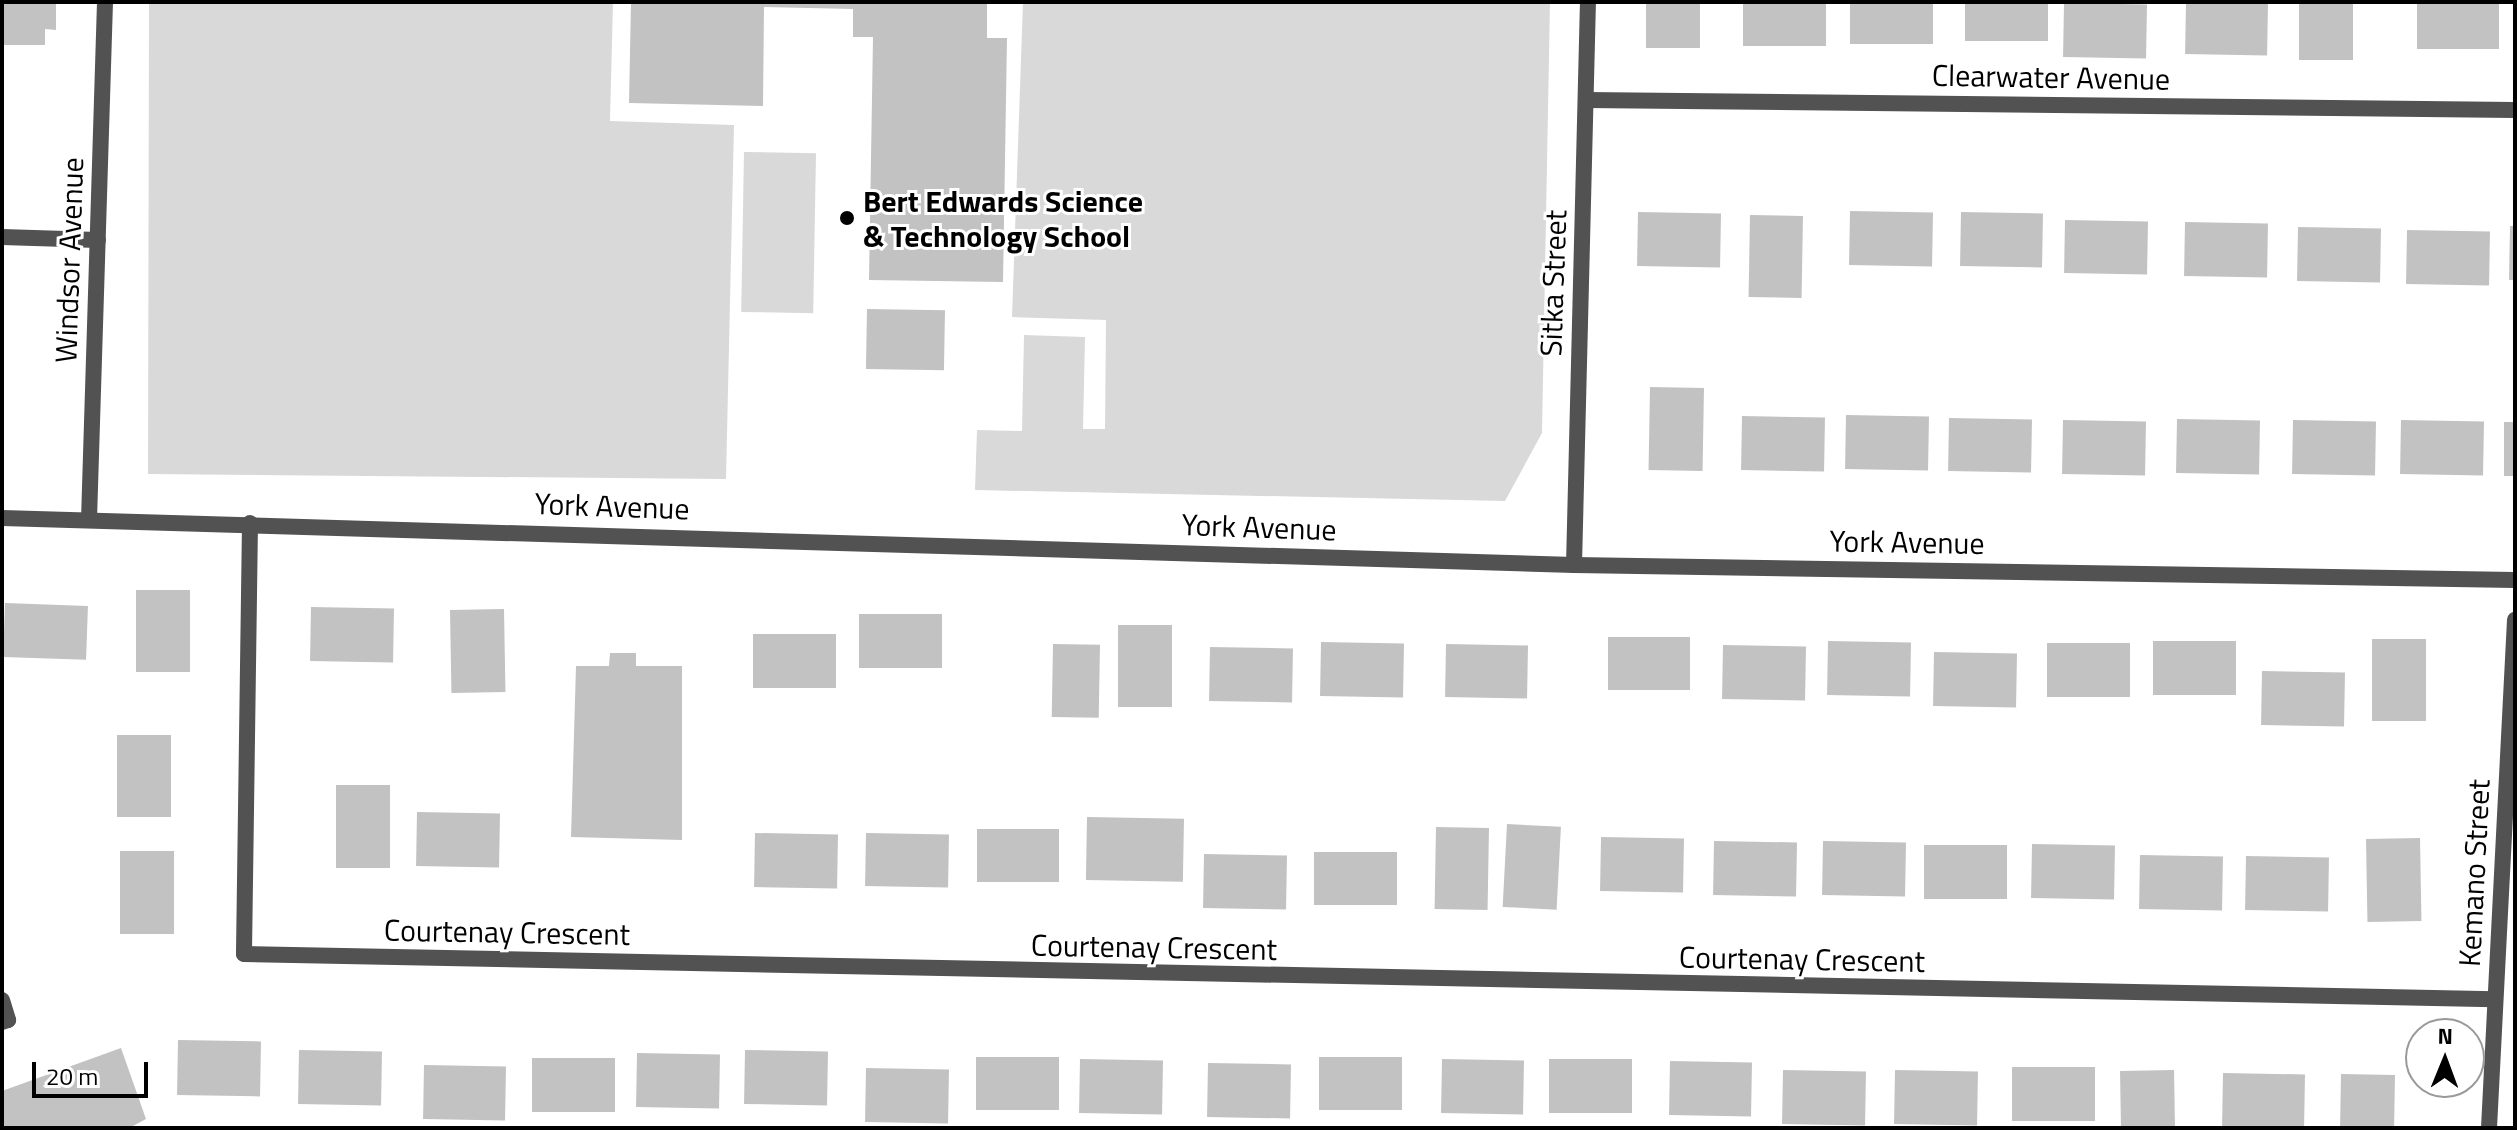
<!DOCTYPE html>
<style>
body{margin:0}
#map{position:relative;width:2517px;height:1130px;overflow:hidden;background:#fff;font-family:"Titillium Web",sans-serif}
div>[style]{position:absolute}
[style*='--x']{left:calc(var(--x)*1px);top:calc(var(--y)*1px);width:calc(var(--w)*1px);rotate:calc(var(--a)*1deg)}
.green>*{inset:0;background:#d9d9d9;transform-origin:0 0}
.building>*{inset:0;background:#c2c2c2;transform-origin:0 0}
.service>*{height:16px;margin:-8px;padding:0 8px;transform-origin:8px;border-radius:8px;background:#525252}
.minor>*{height:16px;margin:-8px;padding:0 8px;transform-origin:8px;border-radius:8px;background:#525252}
.dots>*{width:22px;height:22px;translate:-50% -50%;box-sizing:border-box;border:4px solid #fff;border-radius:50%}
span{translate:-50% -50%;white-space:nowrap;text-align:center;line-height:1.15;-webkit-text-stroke:6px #fff;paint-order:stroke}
.street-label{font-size:30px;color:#000}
.poi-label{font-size:30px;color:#000;font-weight:700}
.left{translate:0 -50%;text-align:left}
.frame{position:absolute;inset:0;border:4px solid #000;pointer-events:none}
.north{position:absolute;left:2405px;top:1018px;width:80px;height:80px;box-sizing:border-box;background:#fff;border:2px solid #999;border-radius:50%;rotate:1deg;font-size:22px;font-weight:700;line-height:32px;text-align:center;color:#000}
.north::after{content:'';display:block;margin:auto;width:28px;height:36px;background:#000;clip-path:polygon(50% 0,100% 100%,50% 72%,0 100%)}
.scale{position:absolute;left:32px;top:1062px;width:116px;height:36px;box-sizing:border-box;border:4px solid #000;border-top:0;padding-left:10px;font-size:24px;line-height:28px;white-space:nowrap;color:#000;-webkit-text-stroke:6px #fff;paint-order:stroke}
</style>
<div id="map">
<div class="green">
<div style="clip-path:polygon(149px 2px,613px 2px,610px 121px,734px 125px,726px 479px,148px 474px)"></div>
<div style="clip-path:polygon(1023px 2px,1550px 2px,1542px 433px,1505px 501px,975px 490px,977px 430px,1022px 431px,1024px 335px,1085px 337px,1083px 429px,1105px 429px,1106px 320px,1012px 317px)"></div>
<div style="left:744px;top:152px;width:72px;height:160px;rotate:1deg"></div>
</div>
<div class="building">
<div style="clip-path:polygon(2px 2px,56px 2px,56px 30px,45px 29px,45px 45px,2px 45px)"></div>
<div style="clip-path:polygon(631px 2px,987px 2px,987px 38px,1007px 38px,1003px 282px,869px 280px,873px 37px,853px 37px,853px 9px,764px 7px,763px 106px,629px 103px)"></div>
<div style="left:1646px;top:2px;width:54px;height:46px"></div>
<div style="left:1743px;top:2px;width:83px;height:44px"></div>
<div style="left:1850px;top:2px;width:83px;height:42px"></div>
<div style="left:1965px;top:2px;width:83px;height:39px"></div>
<div style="left:2186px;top:2px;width:82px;height:52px;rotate:1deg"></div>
<div style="left:2299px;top:2px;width:54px;height:58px"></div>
<div style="left:2417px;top:2px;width:82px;height:47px"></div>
<div style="left:2064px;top:3px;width:83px;height:54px;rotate:1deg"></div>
<div style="left:1850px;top:211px;width:83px;height:54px;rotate:1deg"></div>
<div style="left:1638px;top:212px;width:83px;height:54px;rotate:1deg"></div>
<div style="left:1961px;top:212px;width:82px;height:54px;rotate:1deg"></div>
<div style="left:1750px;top:215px;width:53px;height:82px;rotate:1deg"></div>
<div style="left:2065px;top:220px;width:83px;height:53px;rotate:1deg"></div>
<div style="left:2185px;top:222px;width:83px;height:54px;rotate:1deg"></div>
<div style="clip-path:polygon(2510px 226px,2515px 226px,2515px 280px,2509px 280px)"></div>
<div style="left:2298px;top:227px;width:83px;height:54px;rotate:1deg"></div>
<div style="left:2407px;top:230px;width:83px;height:54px;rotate:1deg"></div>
<div style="left:867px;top:309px;width:78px;height:60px;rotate:1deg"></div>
<div style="left:1650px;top:387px;width:54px;height:83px;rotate:1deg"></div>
<div style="left:1846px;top:415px;width:83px;height:54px;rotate:1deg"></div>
<div style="left:1742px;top:416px;width:83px;height:54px;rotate:1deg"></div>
<div style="left:1949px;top:418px;width:83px;height:53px;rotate:1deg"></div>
<div style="left:2177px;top:419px;width:83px;height:54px;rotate:1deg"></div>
<div style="left:2063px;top:420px;width:83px;height:54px;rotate:1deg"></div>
<div style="left:2293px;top:420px;width:83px;height:54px;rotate:1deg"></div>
<div style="left:2401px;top:420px;width:83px;height:54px;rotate:1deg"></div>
<div style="left:2504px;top:422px;width:11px;height:54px"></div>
<div style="left:136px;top:590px;width:54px;height:82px"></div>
<div style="left:5px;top:603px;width:83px;height:54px;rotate:2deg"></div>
<div style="left:311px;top:607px;width:83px;height:54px;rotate:1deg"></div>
<div style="left:504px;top:609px;width:83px;height:54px;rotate:89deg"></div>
<div style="left:859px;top:614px;width:83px;height:54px"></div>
<div style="left:1118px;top:625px;width:54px;height:82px"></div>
<div style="left:753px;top:634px;width:83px;height:54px"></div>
<div style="left:1608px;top:637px;width:82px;height:53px"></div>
<div style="left:2372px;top:639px;width:54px;height:82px"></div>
<div style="left:1828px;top:641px;width:83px;height:54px;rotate:1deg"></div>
<div style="left:2153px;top:641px;width:83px;height:54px"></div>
<div style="left:1321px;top:642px;width:83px;height:54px;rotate:1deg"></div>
<div style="left:2047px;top:643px;width:83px;height:54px"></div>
<div style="left:1053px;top:644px;width:47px;height:73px;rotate:1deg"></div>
<div style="left:1446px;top:644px;width:82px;height:53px;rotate:1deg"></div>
<div style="left:1723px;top:645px;width:83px;height:54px;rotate:1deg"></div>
<div style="left:1210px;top:647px;width:83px;height:54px;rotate:1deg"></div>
<div style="left:1934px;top:652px;width:83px;height:54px;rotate:1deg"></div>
<div style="clip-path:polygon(610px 653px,636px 653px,636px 666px,682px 666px,682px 840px,571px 837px,576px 666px,609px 666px)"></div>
<div style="left:2262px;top:671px;width:83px;height:54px;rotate:1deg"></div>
<div style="left:117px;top:735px;width:54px;height:82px"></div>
<div style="left:336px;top:785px;width:54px;height:83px"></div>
<div style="left:417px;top:812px;width:83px;height:54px;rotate:1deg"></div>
<div style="left:1087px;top:817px;width:97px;height:63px;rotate:1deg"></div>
<div style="left:1507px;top:824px;width:54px;height:83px;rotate:3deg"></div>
<div style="left:1436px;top:827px;width:53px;height:82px;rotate:1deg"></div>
<div style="left:977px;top:829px;width:82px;height:53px"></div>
<div style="left:755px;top:833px;width:83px;height:54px;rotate:1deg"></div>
<div style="left:866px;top:833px;width:83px;height:53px;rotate:1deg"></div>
<div style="left:1601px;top:837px;width:83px;height:54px;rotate:1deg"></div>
<div style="left:2420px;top:838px;width:83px;height:54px;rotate:89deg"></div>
<div style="left:1714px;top:841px;width:83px;height:54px;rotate:1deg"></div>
<div style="left:1823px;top:841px;width:83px;height:54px;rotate:1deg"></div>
<div style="left:2032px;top:844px;width:83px;height:54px;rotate:1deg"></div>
<div style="left:1924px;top:845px;width:83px;height:54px"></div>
<div style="left:120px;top:851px;width:54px;height:83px"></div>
<div style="left:1314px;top:852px;width:83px;height:53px"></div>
<div style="left:1204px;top:854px;width:83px;height:54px;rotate:1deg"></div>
<div style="left:2140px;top:855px;width:83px;height:54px;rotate:1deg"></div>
<div style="left:2246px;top:856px;width:83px;height:54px;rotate:1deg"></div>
<div style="left:178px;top:1040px;width:83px;height:55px;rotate:1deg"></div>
<div style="clip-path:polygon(121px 1048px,146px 1119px,129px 1128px,2px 1128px,2px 1091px)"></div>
<div style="left:299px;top:1050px;width:83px;height:54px;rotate:1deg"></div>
<div style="left:745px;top:1050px;width:83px;height:54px;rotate:1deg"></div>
<div style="left:637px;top:1053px;width:83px;height:54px;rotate:1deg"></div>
<div style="left:976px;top:1057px;width:83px;height:53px"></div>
<div style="left:1319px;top:1057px;width:83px;height:53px"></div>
<div style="left:532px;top:1058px;width:83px;height:54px"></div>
<div style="left:1080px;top:1059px;width:83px;height:54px;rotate:1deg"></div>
<div style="left:1442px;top:1059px;width:82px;height:54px;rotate:1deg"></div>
<div style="left:1549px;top:1059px;width:83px;height:54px"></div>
<div style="left:1670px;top:1061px;width:82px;height:54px;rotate:1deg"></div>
<div style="left:1208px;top:1063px;width:83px;height:54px;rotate:1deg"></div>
<div style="left:424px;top:1065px;width:82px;height:54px;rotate:1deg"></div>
<div style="left:2012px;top:1067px;width:83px;height:54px"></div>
<div style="left:866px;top:1068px;width:83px;height:54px;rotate:1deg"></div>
<div style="left:1783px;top:1070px;width:83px;height:54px;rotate:1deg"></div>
<div style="left:1895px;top:1070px;width:83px;height:54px;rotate:1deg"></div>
<div style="left:2174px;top:1070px;width:58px;height:54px;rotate:89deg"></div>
<div style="left:2223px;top:1073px;width:82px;height:54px;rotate:1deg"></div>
<div style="left:2341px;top:1074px;width:54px;height:54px;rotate:1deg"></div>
</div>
<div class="service">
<div style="--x:2;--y:237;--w:96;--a:1.8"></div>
<div style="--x:2;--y:1000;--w:21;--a:73"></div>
<div style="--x:8;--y:1020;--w:6;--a:162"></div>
</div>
<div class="minor">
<div style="--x:1586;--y:100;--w:929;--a:0.62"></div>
<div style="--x:2;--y:518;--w:1573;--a:1.71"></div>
<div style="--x:1574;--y:565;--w:941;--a:0.91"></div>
<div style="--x:89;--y:520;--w:518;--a:-88.23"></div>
<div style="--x:250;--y:523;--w:431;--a:90.8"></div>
<div style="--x:244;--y:954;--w:2251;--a:1.15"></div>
<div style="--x:1574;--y:565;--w:563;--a:-88.58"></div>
<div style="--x:2489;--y:1128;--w:509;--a:-87.07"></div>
</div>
<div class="dots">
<div style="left:847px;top:218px;background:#000"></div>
</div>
<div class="street-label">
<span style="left:2051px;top:77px;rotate:1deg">Clearwater Avenue</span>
<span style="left:69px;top:260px;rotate:-88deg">Windsor Avenue</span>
<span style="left:1553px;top:283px;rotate:-88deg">Sitka Street</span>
<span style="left:612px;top:506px;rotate:2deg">York Avenue</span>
<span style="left:1259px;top:527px;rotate:2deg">York Avenue</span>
<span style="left:1907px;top:542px;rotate:1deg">York Avenue</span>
<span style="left:2474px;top:873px;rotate:-87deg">Kemano Street</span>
<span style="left:507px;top:932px;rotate:1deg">Courtenay Crescent</span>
<span style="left:1154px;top:947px;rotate:1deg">Courtenay Crescent</span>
<span style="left:1802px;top:959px;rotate:1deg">Courtenay Crescent</span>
</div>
<div class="poi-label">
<span class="left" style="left:863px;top:218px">Bert Edwards Science<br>&amp; Technology School</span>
</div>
<div class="frame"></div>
<div class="north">N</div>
<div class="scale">20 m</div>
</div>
